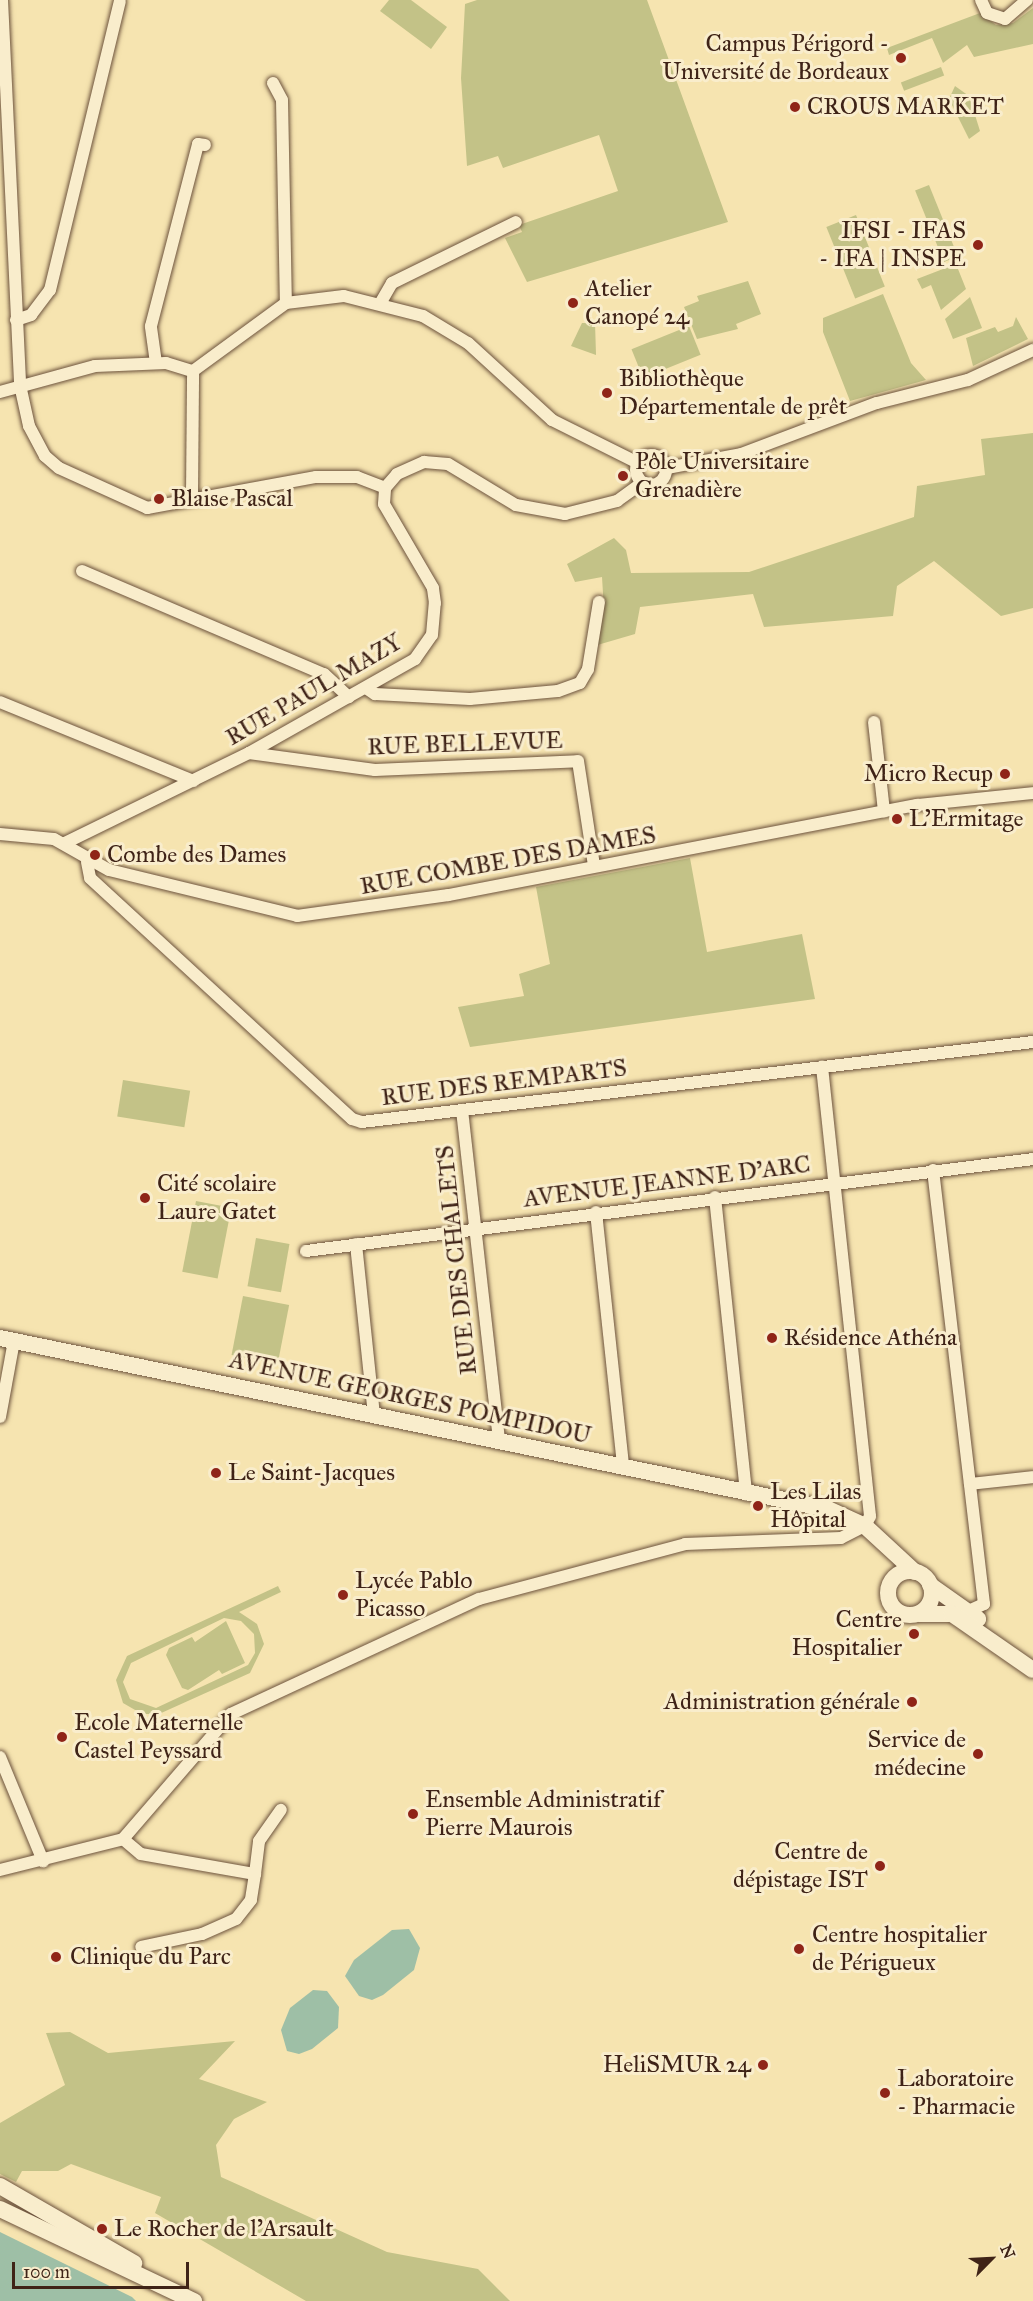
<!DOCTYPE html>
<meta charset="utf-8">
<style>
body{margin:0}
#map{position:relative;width:1033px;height:2301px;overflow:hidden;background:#f6e4b0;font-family:"IM FELL Great Primer",serif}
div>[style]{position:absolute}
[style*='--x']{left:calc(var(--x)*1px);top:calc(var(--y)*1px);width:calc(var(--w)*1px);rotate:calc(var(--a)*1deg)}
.green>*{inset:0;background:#c3c287;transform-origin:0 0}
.water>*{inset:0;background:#9ebfa6}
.roads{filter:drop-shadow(0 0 2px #6d533d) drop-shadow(0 0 2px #6d533d)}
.minor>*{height:12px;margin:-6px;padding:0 6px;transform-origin:6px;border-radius:6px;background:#f9edcc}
.minor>.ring{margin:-6px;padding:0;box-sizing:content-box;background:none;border:12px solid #f9edcc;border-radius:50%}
.secondary>*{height:16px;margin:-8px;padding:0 8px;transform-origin:8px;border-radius:8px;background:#f9edcc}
.secondary>.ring{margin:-8px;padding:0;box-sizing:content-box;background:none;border:16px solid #f9edcc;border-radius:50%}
.dots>*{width:16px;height:16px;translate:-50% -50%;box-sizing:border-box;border:3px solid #f9edcc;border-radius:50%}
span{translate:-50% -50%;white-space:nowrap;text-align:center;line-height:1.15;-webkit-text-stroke:6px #f9edcc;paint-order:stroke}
.poi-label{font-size:24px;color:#3f2317}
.right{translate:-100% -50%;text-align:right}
.left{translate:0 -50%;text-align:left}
.street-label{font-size:24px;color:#3f2317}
.north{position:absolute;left:961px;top:2229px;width:60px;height:60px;-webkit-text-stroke:4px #f9edcc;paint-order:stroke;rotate:66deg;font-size:16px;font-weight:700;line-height:24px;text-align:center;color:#3f2317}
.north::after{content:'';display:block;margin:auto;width:21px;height:27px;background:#3f2317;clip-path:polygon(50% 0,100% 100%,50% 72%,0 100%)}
.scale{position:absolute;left:12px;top:2262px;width:177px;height:27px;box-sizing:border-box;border:3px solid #3f2317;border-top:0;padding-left:8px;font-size:18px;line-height:21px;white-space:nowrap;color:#3f2317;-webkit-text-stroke:4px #f9edcc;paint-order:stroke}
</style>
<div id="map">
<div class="green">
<div style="clip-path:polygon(389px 0,411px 0,447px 27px,431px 49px,380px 11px)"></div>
<div style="clip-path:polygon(477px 0,647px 0,728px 222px,527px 282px,505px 238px,522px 232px,519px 225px,618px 191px,599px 135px,503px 168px,498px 156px,467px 166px,461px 78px,465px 4px)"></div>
<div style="clip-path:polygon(1033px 8px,1033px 44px,974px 57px,967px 45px,943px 63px,932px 38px,889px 55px,887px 48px,980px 13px,996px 25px,1013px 23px)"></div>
<div style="left:941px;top:67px;width:9px;height:43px;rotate:69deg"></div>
<div style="clip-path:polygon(955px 86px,969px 96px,980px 131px,969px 139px,949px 99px)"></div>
<div style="left:929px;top:185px;width:77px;height:15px;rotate:68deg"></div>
<div style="left:856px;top:215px;width:77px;height:32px;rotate:68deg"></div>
<div style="clip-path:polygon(956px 264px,966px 289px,941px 310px,931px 285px,922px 289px,917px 279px)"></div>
<div style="clip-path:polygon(748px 281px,761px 314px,736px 324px,738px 329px,697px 339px,684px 307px,699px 301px,697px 296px)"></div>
<div style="clip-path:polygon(883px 294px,911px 363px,926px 380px,850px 401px,823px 332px,823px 318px)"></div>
<div style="clip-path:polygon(970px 297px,982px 328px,953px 339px,945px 319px)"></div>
<div style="clip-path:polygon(1016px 317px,1028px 339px,973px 366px,966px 338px,995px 327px,998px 332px,1013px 326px)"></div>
<div style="clip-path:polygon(582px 323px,595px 323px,596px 355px,571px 346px)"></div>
<div style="left:689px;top:326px;width:31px;height:62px;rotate:68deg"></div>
<div style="clip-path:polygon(1033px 433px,1033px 608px,1001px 616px,934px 561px,897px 586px,893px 616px,764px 627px,753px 594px,640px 607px,635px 634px,594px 646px,604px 610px,602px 577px,575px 582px,567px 564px,614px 538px,626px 550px,631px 573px,749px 572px,914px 517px,917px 486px,985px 475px,981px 439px)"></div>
<div style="clip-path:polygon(690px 858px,707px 952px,802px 934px,815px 999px,470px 1047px,458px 1007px,524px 996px,519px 974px,550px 964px,536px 887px)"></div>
<div style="left:123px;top:1080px;width:68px;height:37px;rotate:9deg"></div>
<div style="left:196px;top:1201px;width:36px;height:72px;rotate:11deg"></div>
<div style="left:256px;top:1238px;width:34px;height:49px;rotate:10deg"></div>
<div style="left:243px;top:1296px;width:47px;height:60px;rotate:11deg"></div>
<div style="clip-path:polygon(evenodd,278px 1586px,281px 1592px,239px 1612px,257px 1624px,264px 1644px,250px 1673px,159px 1714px,142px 1714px,123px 1703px,116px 1680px,127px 1656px,278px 1586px,224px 1618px,241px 1621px,254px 1634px,255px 1653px,248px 1665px,156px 1708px,130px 1699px,123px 1682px,131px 1663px,224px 1618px)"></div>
<div style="clip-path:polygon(226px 1621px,245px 1663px,222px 1674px,219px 1670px,188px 1690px,182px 1688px,166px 1655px,169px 1648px,192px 1637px,195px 1642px)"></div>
<div style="clip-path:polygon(70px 2032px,108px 2053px,235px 2041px,199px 2079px,267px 2102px,234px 2119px,216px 2145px,221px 2177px,387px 2252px,478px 2269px,510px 2301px,306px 2301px,155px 2213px,161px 2197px,71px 2164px,58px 2171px,22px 2171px,16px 2182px,0 2174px,0 2123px,65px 2085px,46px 2033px)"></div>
</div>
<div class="water">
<div style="clip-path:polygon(409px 1929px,420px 1948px,414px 1970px,383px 1995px,372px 2000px,359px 1996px,345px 1976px,354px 1960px,392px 1930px)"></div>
<div style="clip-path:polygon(313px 1990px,327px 1991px,339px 2007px,338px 2028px,312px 2049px,299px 2054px,287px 2051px,281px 2030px,290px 2008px)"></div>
<div style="clip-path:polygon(0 2232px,132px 2297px,136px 2301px,0 2301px)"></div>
</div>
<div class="roads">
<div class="minor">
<div style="--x:2;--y:0;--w:385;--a:87.3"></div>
<div style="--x:20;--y:385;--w:42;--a:77.6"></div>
<div style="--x:29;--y:426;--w:34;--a:62"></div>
<div style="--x:45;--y:456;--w:18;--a:41"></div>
<div style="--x:59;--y:468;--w:97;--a:24.4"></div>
<div style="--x:147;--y:508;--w:172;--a:-10.4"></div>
<div style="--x:316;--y:477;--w:41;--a:0"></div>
<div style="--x:357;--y:477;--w:30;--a:21"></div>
<div style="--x:981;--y:0;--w:14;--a:65"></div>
<div style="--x:987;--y:13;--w:19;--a:18"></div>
<div style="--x:1005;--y:19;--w:29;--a:-41"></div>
<div style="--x:273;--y:83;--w:19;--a:62"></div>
<div style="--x:282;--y:100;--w:203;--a:88.9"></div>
<div style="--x:381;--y:302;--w:22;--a:-60"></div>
<div style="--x:392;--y:283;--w:138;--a:-26.2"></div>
<div style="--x:286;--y:303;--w:58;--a:-6.9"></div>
<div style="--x:344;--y:296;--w:81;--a:14.2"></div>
<div style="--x:423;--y:316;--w:52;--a:31"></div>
<div style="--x:468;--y:343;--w:114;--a:42.5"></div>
<div style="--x:552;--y:420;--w:96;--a:26.6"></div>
<div style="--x:16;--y:320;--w:16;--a:-18"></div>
<div style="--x:31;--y:315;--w:31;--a:-53"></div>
<div style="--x:50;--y:290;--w:297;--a:-76.4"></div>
<div style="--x:156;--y:363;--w:37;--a:-98"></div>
<div style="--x:151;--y:326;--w:188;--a:-75.5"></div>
<div style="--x:198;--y:144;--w:7;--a:8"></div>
<div style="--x:0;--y:392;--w:98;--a:-15.3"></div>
<div style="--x:95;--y:366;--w:71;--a:-2.4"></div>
<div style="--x:166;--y:363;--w:28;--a:17"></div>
<div style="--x:193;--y:371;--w:115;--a:-36.2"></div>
<div class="ring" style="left:636px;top:455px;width:18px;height:18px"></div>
<div style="--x:667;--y:468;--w:75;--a:-10.7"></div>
<div style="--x:741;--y:454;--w:145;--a:-20.6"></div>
<div style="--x:877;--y:403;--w:94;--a:-14.2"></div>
<div style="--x:968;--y:380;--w:72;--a:-24.8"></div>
<div style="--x:192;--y:496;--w:125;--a:-89.5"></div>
<div style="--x:82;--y:571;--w:263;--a:23.1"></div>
<div style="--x:324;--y:674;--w:34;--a:43"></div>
<div style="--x:366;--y:688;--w:11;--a:34"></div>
<div style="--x:375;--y:694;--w:95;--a:3"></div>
<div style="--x:470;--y:699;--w:88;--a:-5.2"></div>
<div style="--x:558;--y:691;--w:23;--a:-20"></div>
<div style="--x:580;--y:683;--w:16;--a:-60"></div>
<div style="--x:588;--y:669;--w:68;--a:-80.7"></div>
<div style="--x:0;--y:702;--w:209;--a:22.2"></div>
<div style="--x:874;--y:722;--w:90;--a:83.6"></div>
<div style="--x:249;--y:753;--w:127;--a:7.7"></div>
<div style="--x:375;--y:770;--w:203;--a:-2.5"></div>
<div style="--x:578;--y:761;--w:106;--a:81.3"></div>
<div style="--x:0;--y:834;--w:54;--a:5.3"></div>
<div style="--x:54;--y:839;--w:63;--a:29.4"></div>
<div style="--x:109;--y:870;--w:194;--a:13.7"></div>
<div style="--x:297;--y:916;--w:153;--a:-7.9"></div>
<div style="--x:449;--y:895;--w:477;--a:-10.9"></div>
<div style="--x:917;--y:805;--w:117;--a:-5.9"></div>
<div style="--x:65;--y:843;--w:205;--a:-26.1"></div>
<div style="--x:249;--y:753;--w:191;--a:-29.5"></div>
<div style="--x:415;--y:659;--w:29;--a:-55"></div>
<div style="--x:432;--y:635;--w:32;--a:-85"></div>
<div style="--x:435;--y:603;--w:15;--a:-98"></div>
<div style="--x:433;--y:588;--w:97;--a:-120.3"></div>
<div style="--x:384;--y:504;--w:16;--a:-86"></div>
<div style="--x:385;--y:488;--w:18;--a:-49"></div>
<div style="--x:397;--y:474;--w:30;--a:-24"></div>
<div style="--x:424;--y:462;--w:24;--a:5"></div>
<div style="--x:448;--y:464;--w:79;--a:31.1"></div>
<div style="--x:516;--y:505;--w:50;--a:10.4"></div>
<div style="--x:565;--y:514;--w:54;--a:-14"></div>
<div style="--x:617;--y:501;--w:31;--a:-36"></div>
<div style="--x:87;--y:862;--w:16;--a:79"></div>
<div style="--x:90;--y:878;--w:356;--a:42.6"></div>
<div style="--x:352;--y:1119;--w:10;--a:17"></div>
<div style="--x:362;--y:1122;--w:676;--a:-6.8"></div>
<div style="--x:462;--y:1110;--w:333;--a:83.6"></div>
<div style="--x:933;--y:1170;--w:437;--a:83.3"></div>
<div style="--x:984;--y:1604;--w:17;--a:156"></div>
<div style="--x:715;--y:1197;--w:299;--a:84"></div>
<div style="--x:596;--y:1212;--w:255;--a:83.9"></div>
<div style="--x:356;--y:1244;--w:172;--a:84"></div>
<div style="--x:306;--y:1251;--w:733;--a:-7.21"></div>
<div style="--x:0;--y:1417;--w:77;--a:-79.6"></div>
<div style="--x:970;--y:1484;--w:63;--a:-6.3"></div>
<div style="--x:0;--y:1757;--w:113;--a:67.5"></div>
<div style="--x:123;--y:1839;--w:23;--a:40"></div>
<div style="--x:141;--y:1854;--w:116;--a:10"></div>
<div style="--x:255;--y:1874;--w:26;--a:99"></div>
<div style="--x:251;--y:1900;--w:24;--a:128"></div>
<div style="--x:236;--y:1919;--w:37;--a:156"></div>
<div style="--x:202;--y:1934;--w:62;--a:168"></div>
<div style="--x:0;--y:1870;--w:127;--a:-14.1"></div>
<div style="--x:123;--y:1839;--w:165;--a:-49.2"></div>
<div style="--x:231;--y:1714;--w:273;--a:-24.9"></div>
<div style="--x:479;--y:1599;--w:213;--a:-14.9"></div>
<div style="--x:685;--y:1544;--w:156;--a:-2.2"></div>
<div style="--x:841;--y:1538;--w:27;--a:-27"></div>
<div style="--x:865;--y:1526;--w:11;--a:-63"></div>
<div style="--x:870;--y:1516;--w:452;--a:-96.1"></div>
<div style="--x:255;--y:1874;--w:33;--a:-83"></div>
<div style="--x:259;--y:1841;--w:38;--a:-55"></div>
</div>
<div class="secondary">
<div style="--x:0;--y:1338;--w:845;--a:11.67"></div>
<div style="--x:828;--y:1509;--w:41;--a:24.7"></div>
<div style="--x:865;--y:1526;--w:68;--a:42.6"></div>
<div class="ring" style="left:888px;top:1571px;width:28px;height:28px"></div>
<div style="--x:930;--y:1585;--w:59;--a:35.3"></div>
<div style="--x:919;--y:1614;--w:33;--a:0"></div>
<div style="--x:952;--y:1614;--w:98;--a:34.7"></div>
<div style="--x:0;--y:2186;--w:155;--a:29.9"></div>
<div style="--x:0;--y:2209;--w:215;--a:25.4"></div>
</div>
</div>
<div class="dots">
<div style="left:901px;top:58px;background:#8f2418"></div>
<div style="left:795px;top:107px;background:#8f2418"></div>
<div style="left:978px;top:245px;background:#8f2418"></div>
<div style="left:573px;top:303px;background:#8f2418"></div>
<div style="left:607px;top:393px;background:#8f2418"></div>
<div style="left:623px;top:476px;background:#8f2418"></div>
<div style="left:159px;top:499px;background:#8f2418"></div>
<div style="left:1005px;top:774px;background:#8f2418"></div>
<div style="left:897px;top:819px;background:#8f2418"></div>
<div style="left:95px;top:855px;background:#8f2418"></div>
<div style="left:145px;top:1198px;background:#8f2418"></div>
<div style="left:772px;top:1338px;background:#8f2418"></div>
<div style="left:216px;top:1473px;background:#8f2418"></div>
<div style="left:758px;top:1506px;background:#8f2418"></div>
<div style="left:343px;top:1595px;background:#8f2418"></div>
<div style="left:914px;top:1634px;background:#8f2418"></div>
<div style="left:912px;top:1702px;background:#8f2418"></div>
<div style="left:62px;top:1737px;background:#8f2418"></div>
<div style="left:978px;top:1754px;background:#8f2418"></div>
<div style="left:413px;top:1814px;background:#8f2418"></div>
<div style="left:880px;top:1866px;background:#8f2418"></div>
<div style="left:799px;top:1949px;background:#8f2418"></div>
<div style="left:56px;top:1957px;background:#8f2418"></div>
<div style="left:763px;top:2065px;background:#8f2418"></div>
<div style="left:885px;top:2093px;background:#8f2418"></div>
<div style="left:102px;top:2229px;background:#8f2418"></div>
</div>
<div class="poi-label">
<span class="right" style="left:889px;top:58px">Campus Périgord -<br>Université de Bordeaux</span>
<span class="left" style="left:807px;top:107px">CROUS MARKET</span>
<span class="right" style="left:966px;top:245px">IFSI - IFAS<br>- IFA | INSPE</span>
<span class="left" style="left:585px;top:303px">Atelier<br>Canopé 24</span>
<span class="left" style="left:619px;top:393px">Bibliothèque<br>Départementale de prêt</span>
<span class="left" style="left:635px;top:476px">Pôle Universitaire<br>Grenadière</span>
<span class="left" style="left:171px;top:499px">Blaise Pascal</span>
<span class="right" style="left:993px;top:774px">Micro Recup</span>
<span class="left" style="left:909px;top:819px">L'Ermitage</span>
<span class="left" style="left:107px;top:855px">Combe des Dames</span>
<span class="left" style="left:157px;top:1198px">Cité scolaire<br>Laure Gatet</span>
<span class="left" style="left:784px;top:1338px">Résidence Athéna</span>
<span class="left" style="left:228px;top:1473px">Le Saint-Jacques</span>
<span class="left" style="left:770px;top:1506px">Les Lilas<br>Hôpital</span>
<span class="left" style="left:355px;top:1595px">Lycée Pablo<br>Picasso</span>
<span class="right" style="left:902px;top:1634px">Centre<br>Hospitalier</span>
<span class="right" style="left:900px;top:1702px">Administration générale</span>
<span class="left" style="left:74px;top:1737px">Ecole Maternelle<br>Castel Peyssard</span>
<span class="right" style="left:966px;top:1754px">Service de<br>médecine</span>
<span class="left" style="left:425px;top:1814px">Ensemble Administratif<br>Pierre Maurois</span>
<span class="right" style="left:868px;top:1866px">Centre de<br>dépistage IST</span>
<span class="left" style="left:812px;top:1949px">Centre hospitalier<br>de Périgueux</span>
<span class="left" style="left:70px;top:1957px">Clinique du Parc</span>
<span class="right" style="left:751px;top:2065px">HeliSMUR 24</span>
<span class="left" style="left:897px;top:2093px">Laboratoire<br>- Pharmacie</span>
<span class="left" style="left:114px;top:2229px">Le Rocher de l'Arsault</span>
</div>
<div class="street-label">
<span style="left:314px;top:690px;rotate:-30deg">RUE PAUL MAZY</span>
<span style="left:465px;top:744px;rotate:-2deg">RUE BELLEVUE</span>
<span style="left:508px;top:861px;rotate:-10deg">RUE COMBE DES DAMES</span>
<span style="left:504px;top:1083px;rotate:-7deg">RUE DES REMPARTS</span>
<span style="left:667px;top:1182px;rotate:-7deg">AVENUE JEANNE D'ARC</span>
<span style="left:457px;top:1260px;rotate:-96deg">RUE DES CHALETS</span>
<span style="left:410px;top:1398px;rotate:12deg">AVENUE GEORGES POMPIDOU</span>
</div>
<div class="north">N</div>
<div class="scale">100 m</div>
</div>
